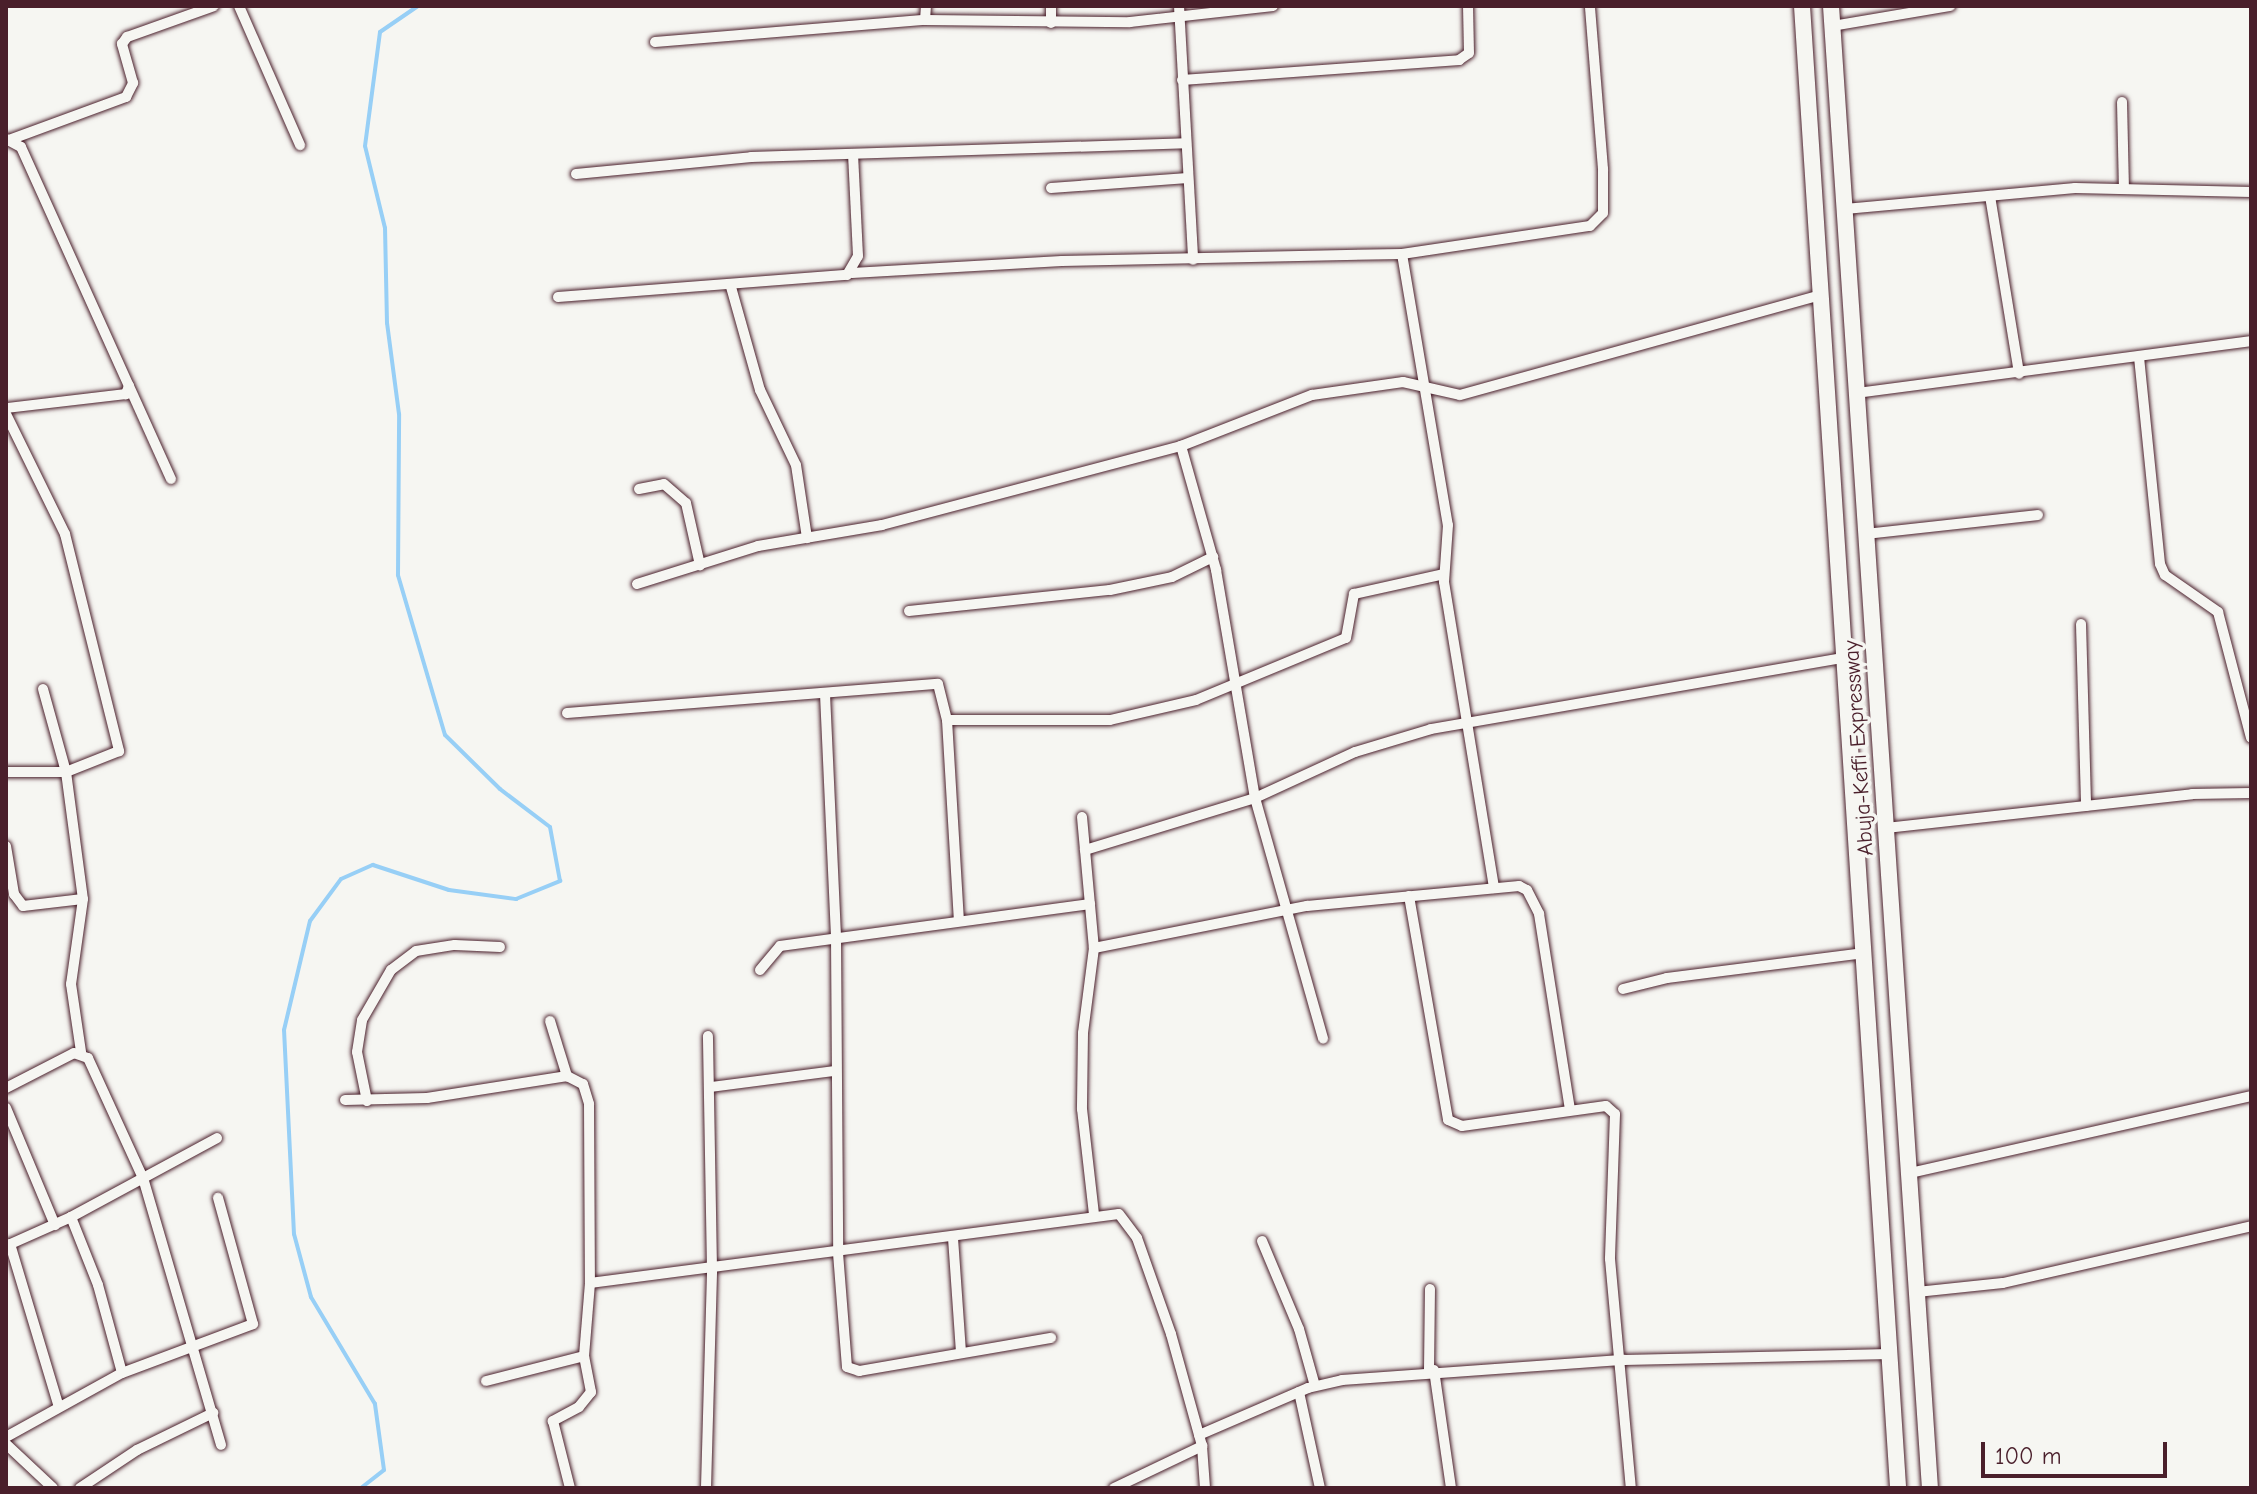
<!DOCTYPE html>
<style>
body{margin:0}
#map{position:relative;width:2257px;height:1494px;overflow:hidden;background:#f6f6f2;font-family:"Comic Neue",sans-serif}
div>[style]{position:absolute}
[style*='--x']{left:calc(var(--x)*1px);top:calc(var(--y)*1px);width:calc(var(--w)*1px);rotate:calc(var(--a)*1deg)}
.stream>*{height:4px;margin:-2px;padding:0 2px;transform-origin:2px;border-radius:2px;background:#97cff6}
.roads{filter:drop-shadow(0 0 2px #4a1f2b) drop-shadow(0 0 2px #4a1f2b)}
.minor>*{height:10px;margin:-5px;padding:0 5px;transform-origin:5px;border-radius:5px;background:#f6f6f2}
.trunk>*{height:16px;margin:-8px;padding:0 8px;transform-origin:8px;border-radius:8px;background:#f6f6f2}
span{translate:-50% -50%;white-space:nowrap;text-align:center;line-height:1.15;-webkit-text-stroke:7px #f6f6f2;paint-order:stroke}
.street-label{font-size:22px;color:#4a1f2b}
.frame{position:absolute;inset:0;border:8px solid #4a1f2b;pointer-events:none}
.scale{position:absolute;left:1981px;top:1442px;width:186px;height:36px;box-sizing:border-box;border:4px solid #4a1f2b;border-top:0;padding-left:10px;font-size:24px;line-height:28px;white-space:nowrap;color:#4a1f2b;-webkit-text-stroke:6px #f6f6f2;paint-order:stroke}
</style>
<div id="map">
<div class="stream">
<div style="--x:361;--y:1488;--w:29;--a:-38"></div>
<div style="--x:384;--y:1470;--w:67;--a:-97.8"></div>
<div style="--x:375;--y:1404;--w:125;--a:-120.9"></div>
<div style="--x:311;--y:1297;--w:65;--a:-105.1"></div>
<div style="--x:294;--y:1234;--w:204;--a:-92.8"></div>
<div style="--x:284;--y:1030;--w:112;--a:-76.6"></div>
<div style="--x:310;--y:921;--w:52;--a:-53.6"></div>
<div style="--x:341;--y:879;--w:35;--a:-24"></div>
<div style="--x:373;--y:865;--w:80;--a:18.2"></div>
<div style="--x:449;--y:890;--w:68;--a:7.7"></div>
<div style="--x:516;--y:899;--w:48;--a:-22.2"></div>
<div style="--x:560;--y:881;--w:55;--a:-100.5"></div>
<div style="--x:550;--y:827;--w:63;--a:-142.8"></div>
<div style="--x:500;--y:789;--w:77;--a:-135.5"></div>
<div style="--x:445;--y:735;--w:167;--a:-106.4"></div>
<div style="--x:398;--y:575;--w:161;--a:-89.6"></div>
<div style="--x:399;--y:414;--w:92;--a:-97.5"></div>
<div style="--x:387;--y:323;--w:95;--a:-91.2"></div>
<div style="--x:385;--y:228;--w:84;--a:-103.7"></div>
<div style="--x:365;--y:146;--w:115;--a:-82.5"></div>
<div style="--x:380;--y:32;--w:46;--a:-34.4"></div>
</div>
<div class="roads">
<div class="minor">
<div style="--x:239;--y:6;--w:152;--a:66.3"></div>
<div style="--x:1179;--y:6;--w:254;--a:86.8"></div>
<div style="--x:925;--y:20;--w:14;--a:-86"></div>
<div style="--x:1051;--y:23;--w:17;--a:-90"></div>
<div style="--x:1832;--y:26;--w:120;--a:-9.6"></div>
<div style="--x:655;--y:42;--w:271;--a:-4.7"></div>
<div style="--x:925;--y:20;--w:205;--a:0.6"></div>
<div style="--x:1130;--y:22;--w:144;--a:-6.4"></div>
<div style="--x:1182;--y:80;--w:278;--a:-4.1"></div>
<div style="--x:1459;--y:60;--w:12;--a:-35"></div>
<div style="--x:1469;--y:53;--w:47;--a:-91.2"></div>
<div style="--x:2122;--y:102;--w:87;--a:88.7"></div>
<div style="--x:6;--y:139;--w:17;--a:28"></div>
<div style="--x:21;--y:147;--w:262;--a:65.7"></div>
<div style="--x:129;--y:386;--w:9;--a:111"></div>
<div style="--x:126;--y:394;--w:121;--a:173.3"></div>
<div style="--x:9;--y:140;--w:125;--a:-20.2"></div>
<div style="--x:126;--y:97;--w:16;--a:-63"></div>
<div style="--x:133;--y:83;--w:41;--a:-105.8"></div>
<div style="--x:122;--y:44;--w:9;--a:-54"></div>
<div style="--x:127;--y:37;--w:92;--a:-19.6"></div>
<div style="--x:576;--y:174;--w:176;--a:-5.5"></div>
<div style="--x:751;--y:157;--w:435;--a:-1.8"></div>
<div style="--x:1051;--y:188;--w:137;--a:-4.2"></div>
<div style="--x:1990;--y:196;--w:180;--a:80.7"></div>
<div style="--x:1845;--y:209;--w:231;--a:-5.2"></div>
<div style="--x:2075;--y:188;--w:176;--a:1.3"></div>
<div style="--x:1402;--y:254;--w:275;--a:80.4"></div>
<div style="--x:1448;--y:525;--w:57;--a:94"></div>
<div style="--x:1444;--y:582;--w:310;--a:80.7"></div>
<div style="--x:852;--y:273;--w:210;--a:-3.3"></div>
<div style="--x:1062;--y:261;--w:340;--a:-1.2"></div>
<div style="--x:1402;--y:254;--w:190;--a:-8.5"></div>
<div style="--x:1590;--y:226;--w:18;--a:-45"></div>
<div style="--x:1603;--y:213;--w:44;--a:-90"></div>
<div style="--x:1603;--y:169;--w:164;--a:-94.6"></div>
<div style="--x:731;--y:287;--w:107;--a:74.3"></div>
<div style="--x:760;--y:390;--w:83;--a:64.4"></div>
<div style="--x:796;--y:465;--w:74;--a:81.4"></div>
<div style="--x:558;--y:297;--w:290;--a:-4.4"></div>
<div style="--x:847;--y:275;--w:22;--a:-60"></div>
<div style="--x:858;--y:256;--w:102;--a:-92.8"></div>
<div style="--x:2139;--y:357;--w:208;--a:84.2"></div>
<div style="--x:2160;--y:564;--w:12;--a:66"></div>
<div style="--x:2165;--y:575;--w:65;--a:34.9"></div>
<div style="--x:2218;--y:612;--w:130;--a:75.3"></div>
<div style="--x:129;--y:386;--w:102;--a:65.7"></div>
<div style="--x:1857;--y:393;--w:397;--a:-7.5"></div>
<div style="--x:6;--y:414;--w:134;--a:63.8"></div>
<div style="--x:65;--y:534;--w:224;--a:76"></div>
<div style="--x:119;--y:751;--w:57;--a:158.4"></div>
<div style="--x:66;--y:772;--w:60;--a:180"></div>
<div style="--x:1181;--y:446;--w:129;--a:74.2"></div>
<div style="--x:1216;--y:570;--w:231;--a:80.3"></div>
<div style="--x:1255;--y:798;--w:250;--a:74.2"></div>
<div style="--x:639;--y:489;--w:25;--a:-11"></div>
<div style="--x:664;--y:484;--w:29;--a:41"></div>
<div style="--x:686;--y:503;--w:64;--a:77.3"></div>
<div style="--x:1866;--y:534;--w:173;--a:-6.3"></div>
<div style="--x:637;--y:584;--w:127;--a:-17.4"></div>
<div style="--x:758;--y:546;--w:126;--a:-9.6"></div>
<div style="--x:882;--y:525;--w:309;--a:-14.8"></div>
<div style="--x:1181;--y:446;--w:141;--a:-21.3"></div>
<div style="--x:1312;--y:395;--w:92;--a:-8.1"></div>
<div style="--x:1403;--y:382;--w:58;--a:12.8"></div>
<div style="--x:1460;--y:395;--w:375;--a:-15.5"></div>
<div style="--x:909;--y:611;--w:202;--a:-6"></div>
<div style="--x:1110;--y:590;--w:63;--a:-11.8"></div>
<div style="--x:1172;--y:577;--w:46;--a:-26"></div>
<div style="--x:2081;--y:624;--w:182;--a:88.4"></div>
<div style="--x:43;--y:689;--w:86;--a:74.5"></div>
<div style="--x:66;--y:772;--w:128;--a:82.4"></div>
<div style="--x:83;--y:899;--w:86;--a:98"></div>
<div style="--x:71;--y:984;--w:69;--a:81.6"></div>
<div style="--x:825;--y:694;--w:243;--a:87.4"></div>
<div style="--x:836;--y:937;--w:316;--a:89.6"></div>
<div style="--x:838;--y:1253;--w:114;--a:85.5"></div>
<div style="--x:847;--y:1367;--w:13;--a:18"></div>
<div style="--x:859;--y:1371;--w:195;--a:-9.8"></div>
<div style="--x:567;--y:713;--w:372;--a:-4.5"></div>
<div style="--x:938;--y:684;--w:37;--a:76"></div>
<div style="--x:947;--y:720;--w:200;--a:86.6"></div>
<div style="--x:947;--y:720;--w:163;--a:0"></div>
<div style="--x:1110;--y:720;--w:88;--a:-13.1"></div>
<div style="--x:1196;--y:700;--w:162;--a:-22.5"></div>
<div style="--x:1346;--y:638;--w:45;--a:-79.7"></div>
<div style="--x:1354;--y:594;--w:92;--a:-12.5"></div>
<div style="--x:1082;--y:817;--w:132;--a:84.8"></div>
<div style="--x:1094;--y:948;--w:86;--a:97.4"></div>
<div style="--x:1083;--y:1033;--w:76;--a:90.8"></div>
<div style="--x:1082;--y:1109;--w:107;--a:83.5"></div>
<div style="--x:1886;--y:828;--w:308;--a:-6.3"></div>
<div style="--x:2192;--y:794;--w:59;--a:-1"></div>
<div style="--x:6;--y:846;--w:49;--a:80.5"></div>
<div style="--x:14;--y:894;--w:15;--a:53"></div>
<div style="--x:23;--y:906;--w:60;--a:-6.7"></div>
<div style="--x:1085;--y:850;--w:178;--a:-17"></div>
<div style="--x:1255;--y:798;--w:110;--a:-24.7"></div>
<div style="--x:1355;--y:752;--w:79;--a:-16.8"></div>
<div style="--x:1431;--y:729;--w:419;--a:-9.8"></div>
<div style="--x:1409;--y:896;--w:227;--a:80.1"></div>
<div style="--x:1448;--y:1120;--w:15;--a:23"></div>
<div style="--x:1462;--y:1126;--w:145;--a:-7.9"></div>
<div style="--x:1606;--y:1106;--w:12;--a:42"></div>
<div style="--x:1615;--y:1114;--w:145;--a:92"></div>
<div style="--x:1610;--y:1259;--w:230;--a:84.8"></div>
<div style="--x:1094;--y:948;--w:217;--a:-11.2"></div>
<div style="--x:1307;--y:906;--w:213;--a:-5.4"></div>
<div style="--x:1519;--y:886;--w:9;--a:27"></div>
<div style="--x:1527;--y:890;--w:27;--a:63"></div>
<div style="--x:1539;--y:914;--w:197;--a:81"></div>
<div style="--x:760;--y:970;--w:31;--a:-50"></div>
<div style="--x:780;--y:946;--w:313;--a:-7.7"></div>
<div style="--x:1623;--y:989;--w:45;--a:-14"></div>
<div style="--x:1667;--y:978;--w:199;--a:-7.2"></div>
<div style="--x:550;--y:1021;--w:58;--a:72.8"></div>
<div style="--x:711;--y:1087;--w:124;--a:-7.4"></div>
<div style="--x:6;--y:1088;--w:76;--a:-27.2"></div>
<div style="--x:74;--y:1053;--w:15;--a:20"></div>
<div style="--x:88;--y:1058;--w:132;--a:65.4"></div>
<div style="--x:143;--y:1178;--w:278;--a:73.7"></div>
<div style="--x:345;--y:1100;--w:82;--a:-1.4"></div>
<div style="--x:427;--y:1098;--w:142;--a:-8.9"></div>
<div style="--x:567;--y:1076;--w:18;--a:27"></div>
<div style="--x:583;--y:1084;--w:21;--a:73"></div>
<div style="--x:589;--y:1104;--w:179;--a:89.7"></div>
<div style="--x:590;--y:1283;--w:73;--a:94.7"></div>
<div style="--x:584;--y:1356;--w:37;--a:79"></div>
<div style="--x:591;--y:1392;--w:19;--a:129"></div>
<div style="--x:579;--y:1407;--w:30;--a:152"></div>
<div style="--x:553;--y:1421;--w:69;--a:75.8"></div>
<div style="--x:367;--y:1101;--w:50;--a:-101.5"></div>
<div style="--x:357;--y:1052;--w:32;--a:-81"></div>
<div style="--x:362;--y:1020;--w:58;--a:-59.9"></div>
<div style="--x:391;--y:970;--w:31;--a:-37"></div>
<div style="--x:416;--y:951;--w:39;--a:-9"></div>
<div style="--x:455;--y:945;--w:45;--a:2.5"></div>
<div style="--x:6;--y:1108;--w:127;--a:67.3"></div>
<div style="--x:1910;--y:1173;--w:350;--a:-12.7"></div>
<div style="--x:71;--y:1217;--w:73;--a:68.3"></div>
<div style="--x:98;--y:1285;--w:91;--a:74.7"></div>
<div style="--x:953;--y:1238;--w:115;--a:86"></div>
<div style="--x:1262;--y:1241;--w:95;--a:67.2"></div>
<div style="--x:1299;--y:1329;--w:59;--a:74.3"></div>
<div style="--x:10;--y:1244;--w:170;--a:73.3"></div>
<div style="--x:6;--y:1246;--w:71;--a:-24"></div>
<div style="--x:71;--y:1217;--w:166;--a:-28.4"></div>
<div style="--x:590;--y:1283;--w:533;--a:-7.43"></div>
<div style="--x:1119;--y:1214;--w:30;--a:53"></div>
<div style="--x:1137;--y:1238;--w:102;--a:70.5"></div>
<div style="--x:1171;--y:1334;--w:116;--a:74.5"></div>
<div style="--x:1202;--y:1446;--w:42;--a:85.9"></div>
<div style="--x:1917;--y:1292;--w:86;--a:-6"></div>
<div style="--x:2003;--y:1283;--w:254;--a:-12.9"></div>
<div style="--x:1429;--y:1370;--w:81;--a:-89.3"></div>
<div style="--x:1434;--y:1370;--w:119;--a:81.8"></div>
<div style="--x:486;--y:1381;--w:101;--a:-14.3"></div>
<div style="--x:1299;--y:1392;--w:98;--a:77.7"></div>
<div style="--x:1199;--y:1435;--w:119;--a:-23.3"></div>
<div style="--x:1308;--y:1388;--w:35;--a:-13"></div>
<div style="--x:1342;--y:1380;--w:283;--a:-4.1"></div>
<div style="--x:1624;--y:1360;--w:266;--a:-1.3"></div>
<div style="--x:6;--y:1437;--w:132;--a:-28.9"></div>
<div style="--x:122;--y:1373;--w:140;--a:-20.5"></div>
<div style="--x:253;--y:1324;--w:131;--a:-105.5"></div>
<div style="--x:6;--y:1444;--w:64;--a:43.1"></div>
<div style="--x:80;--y:1488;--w:69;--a:-33.7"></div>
<div style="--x:137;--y:1450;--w:85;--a:-26"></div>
<div style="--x:706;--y:1488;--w:219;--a:-88.4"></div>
<div style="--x:712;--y:1269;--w:233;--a:-91"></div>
<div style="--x:1114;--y:1488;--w:98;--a:-25.5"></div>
</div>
<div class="trunk">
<div style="--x:1802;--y:6;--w:1485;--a:86.29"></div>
<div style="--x:1831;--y:6;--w:1485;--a:86.18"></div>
</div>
</div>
<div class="street-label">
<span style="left:1859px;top:748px;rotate:-94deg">Abuja-Keffi Expressway</span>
</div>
<div class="frame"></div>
<div class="scale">100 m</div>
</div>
